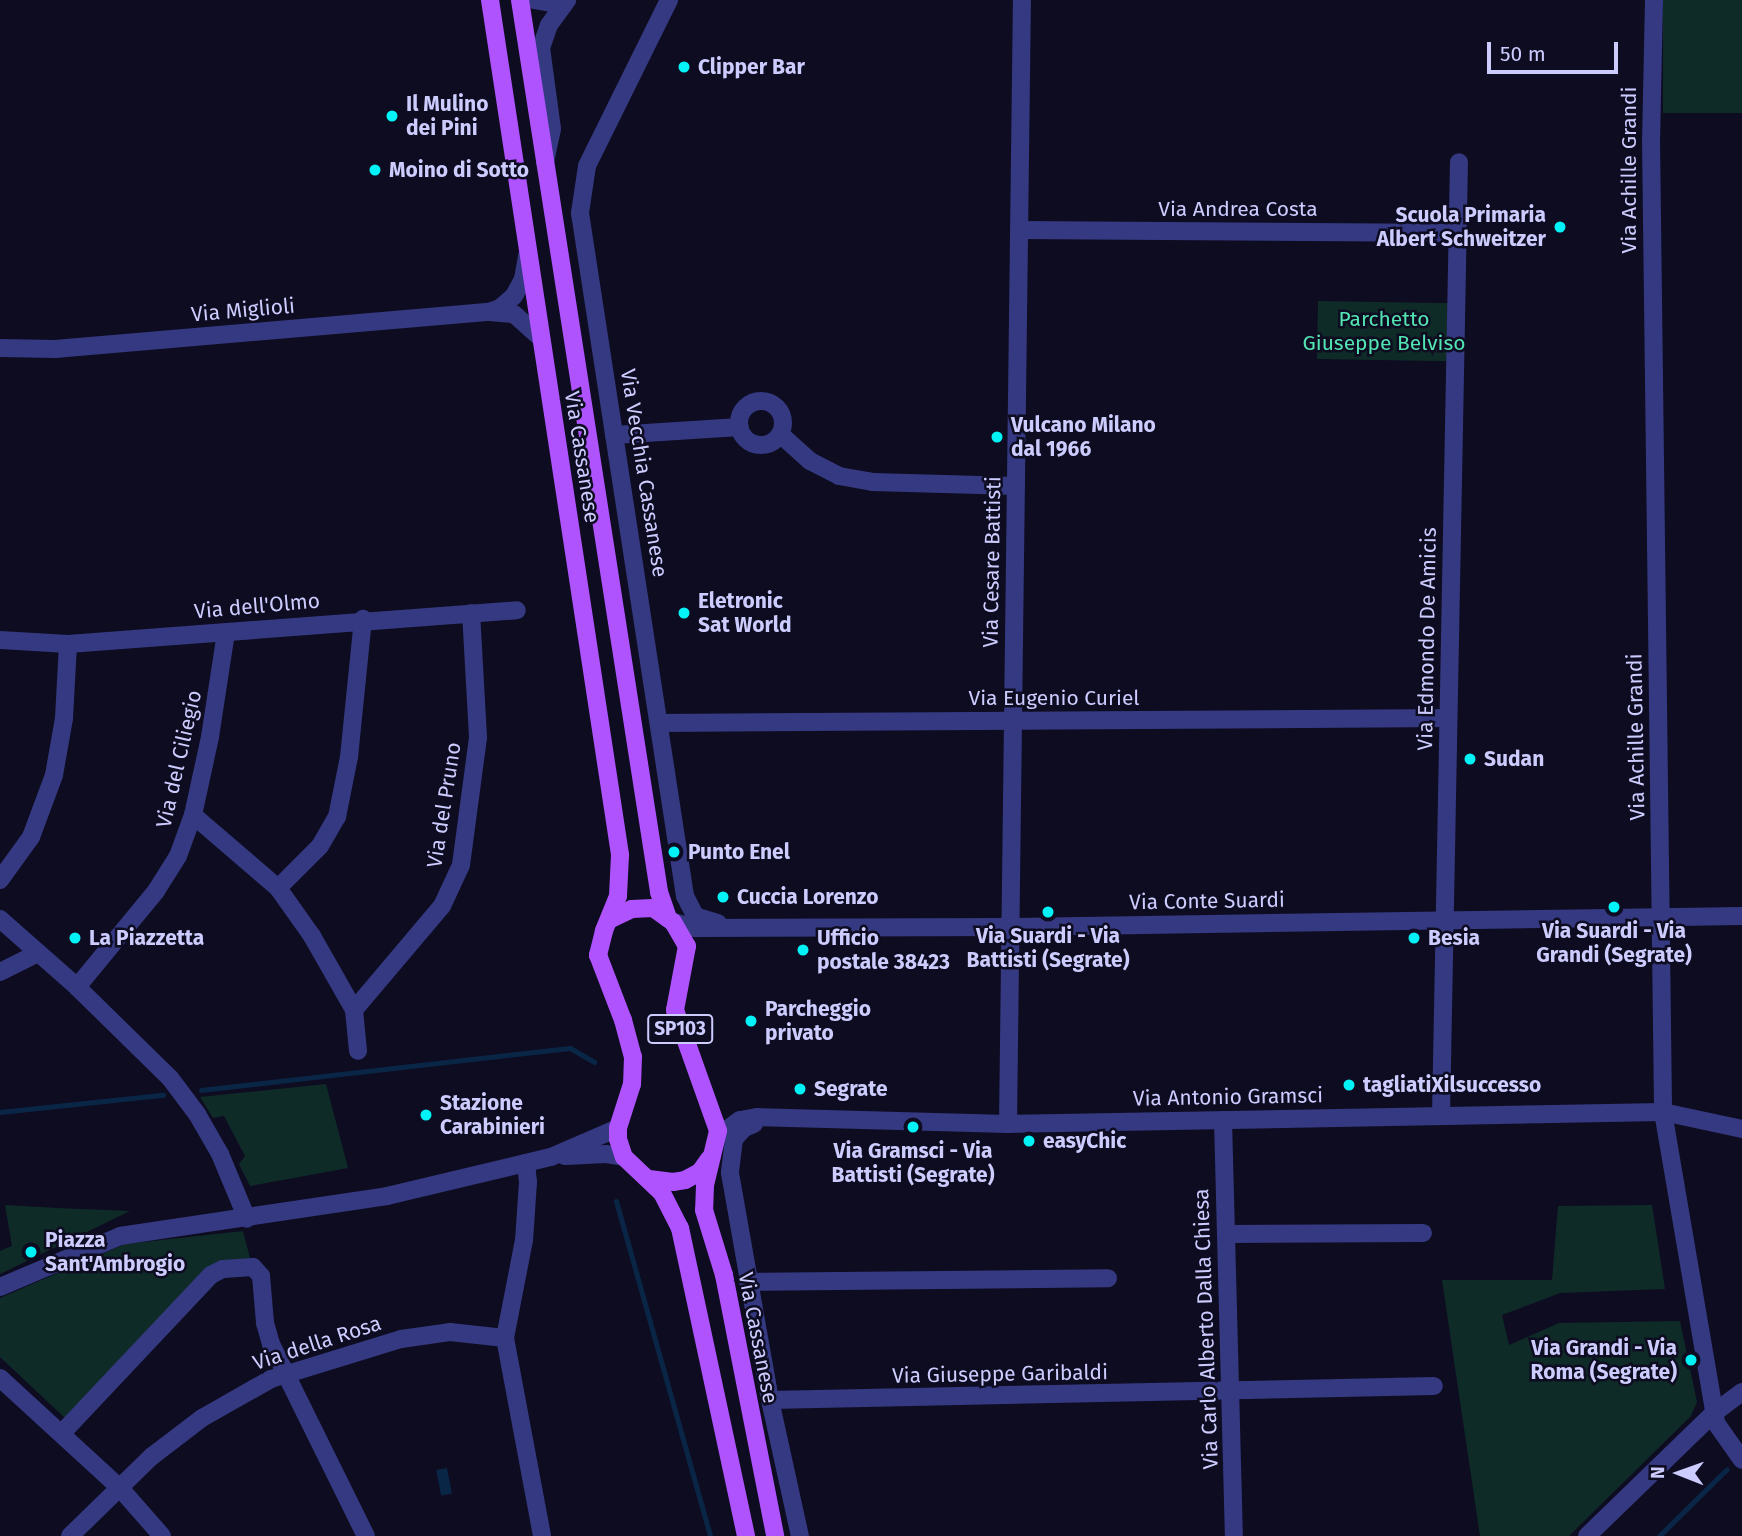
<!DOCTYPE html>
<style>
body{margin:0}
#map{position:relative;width:1742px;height:1536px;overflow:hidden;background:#0e0c21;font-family:"Fira Sans",sans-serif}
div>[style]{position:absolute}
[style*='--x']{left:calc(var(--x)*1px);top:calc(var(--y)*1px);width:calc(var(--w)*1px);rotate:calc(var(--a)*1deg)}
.green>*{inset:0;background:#0f2b28;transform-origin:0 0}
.water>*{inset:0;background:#0a2647;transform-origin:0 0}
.stream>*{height:5px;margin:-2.5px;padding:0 2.5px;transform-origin:2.5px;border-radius:2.5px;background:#0a2647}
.minor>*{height:18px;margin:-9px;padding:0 9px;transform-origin:9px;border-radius:9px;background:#353982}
.minor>.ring{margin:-9px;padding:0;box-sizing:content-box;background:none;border:18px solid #353982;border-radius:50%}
.major>*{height:18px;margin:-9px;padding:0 9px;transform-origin:9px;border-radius:9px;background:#af53ff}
.dots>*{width:19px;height:19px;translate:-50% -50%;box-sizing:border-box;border:4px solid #0e0c21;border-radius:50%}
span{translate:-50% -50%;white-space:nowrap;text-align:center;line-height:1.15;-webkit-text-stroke:5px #0e0c21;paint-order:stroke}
.shield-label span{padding:2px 5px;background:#0e0c21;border:2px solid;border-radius:5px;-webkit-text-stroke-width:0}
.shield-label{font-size:19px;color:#cdccff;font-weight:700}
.poi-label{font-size:21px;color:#cdccff;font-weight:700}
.left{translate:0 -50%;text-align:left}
.right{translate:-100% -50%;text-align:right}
.street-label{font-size:21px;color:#cdccff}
.park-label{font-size:21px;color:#53e4b3}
.north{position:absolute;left:1644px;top:1438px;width:70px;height:70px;-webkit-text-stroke:5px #0e0c21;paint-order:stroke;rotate:271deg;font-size:19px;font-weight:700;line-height:28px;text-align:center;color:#cdccff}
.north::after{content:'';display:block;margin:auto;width:24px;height:32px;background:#cdccff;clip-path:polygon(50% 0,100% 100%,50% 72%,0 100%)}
.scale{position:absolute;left:1487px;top:42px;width:131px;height:32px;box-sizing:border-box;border:4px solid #cdccff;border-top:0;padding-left:9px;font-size:21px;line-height:24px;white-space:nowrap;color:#cdccff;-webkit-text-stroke:5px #0e0c21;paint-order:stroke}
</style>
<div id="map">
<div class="green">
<div style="left:1663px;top:0;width:79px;height:113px"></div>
<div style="left:1318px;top:301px;width:134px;height:58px;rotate:1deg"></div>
<div style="clip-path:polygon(326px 1084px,348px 1168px,250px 1186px,239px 1164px,245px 1156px,224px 1116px,213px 1118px,200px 1097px)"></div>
<div style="clip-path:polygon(5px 1205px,57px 1208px,130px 1211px,0 1274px,0 1251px,12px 1246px)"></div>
<div style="clip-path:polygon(1652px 1205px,1665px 1289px,1560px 1293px,1502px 1315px,1509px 1345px,1559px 1323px,1680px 1321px,1697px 1402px,1691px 1416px,1569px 1536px,1480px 1536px,1442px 1280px,1552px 1280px,1558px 1206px)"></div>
<div style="clip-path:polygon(243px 1231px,250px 1258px,223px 1263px,66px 1419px,0 1357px,0 1298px,125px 1244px)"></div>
</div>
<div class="water">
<div style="left:447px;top:1468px;width:26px;height:11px;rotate:79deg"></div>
</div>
<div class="stream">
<div style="--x:201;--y:1090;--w:371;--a:-6.5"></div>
<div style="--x:570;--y:1048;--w:28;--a:30"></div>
<div style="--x:0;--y:1112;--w:164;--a:-6"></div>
<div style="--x:616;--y:1201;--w:348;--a:74.3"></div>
<div style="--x:1659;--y:1536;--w:95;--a:-44.6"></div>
</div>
<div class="minor">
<div style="--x:534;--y:0;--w:27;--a:10"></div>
<div style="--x:669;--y:0;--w:185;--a:116.3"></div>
<div style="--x:587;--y:166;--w:48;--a:98.5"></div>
<div style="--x:580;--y:213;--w:691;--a:81.26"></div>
<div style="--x:685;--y:896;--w:22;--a:63"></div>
<div style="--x:695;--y:916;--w:24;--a:17"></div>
<div style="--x:1654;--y:0;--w:139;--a:91.2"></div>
<div style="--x:1651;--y:139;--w:973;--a:89.29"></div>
<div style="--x:1663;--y:1112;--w:315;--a:80.3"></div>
<div style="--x:1716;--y:1423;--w:45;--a:54.9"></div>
<div style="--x:545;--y:162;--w:34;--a:-78"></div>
<div style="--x:552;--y:129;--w:82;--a:-97.7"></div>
<div style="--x:541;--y:48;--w:24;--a:-71"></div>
<div style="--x:549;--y:25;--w:31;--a:-54"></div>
<div style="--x:1019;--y:230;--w:439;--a:0.4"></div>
<div style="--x:489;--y:312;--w:12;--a:-20"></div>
<div style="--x:500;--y:308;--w:18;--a:-41"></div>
<div style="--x:514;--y:296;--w:19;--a:-62"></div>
<div style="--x:523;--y:279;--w:23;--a:-80"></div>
<div style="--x:0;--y:348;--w:55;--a:1"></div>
<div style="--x:55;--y:349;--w:436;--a:-4.9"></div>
<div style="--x:489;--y:312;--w:25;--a:5"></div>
<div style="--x:514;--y:314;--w:36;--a:42"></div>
<div class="ring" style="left:739px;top:401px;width:26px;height:26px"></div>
<div style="--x:780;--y:434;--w:40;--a:42"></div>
<div style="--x:810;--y:461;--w:33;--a:27"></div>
<div style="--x:839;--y:476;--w:34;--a:10"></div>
<div style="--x:872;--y:482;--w:144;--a:1.6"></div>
<div style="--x:614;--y:435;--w:126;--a:-3.6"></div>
<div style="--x:0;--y:640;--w:68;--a:3.4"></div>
<div style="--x:68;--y:644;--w:450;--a:-4.3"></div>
<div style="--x:659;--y:723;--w:789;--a:-0.36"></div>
<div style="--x:193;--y:815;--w:112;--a:40.7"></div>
<div style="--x:278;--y:888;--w:59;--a:54.7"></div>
<div style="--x:312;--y:936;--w:85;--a:60.4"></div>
<div style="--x:354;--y:1010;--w:41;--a:84.4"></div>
<div style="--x:0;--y:880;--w:53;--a:-54.2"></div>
<div style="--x:31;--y:837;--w:66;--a:-69.6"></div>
<div style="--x:54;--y:775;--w:58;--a:-80"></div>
<div style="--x:64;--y:718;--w:74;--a:-86.9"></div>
<div style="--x:278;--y:888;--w:59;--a:-45"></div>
<div style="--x:320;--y:846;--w:34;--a:-60"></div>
<div style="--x:337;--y:817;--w:61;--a:-78.7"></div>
<div style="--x:349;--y:757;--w:139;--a:-84.2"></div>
<div style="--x:0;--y:919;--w:103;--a:41.4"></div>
<div style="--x:77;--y:987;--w:130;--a:44.4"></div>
<div style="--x:170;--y:1078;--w:45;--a:53.1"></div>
<div style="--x:197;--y:1114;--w:46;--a:60.1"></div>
<div style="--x:220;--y:1154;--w:70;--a:67.4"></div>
<div style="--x:673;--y:922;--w:24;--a:15"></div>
<div style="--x:696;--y:928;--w:315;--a:-0.2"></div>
<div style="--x:1011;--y:927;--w:731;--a:-0.86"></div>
<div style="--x:0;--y:972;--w:42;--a:-26.6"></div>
<div style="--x:77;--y:987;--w:124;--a:-50.5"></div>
<div style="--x:156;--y:891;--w:41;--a:-57.8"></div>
<div style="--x:178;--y:856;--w:44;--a:-69.9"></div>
<div style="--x:193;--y:815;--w:80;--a:-77.7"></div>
<div style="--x:210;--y:737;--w:106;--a:-81.3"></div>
<div style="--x:354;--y:1010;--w:136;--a:-49.8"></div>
<div style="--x:442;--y:906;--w:45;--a:-65.1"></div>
<div style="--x:461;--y:865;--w:129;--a:-82.4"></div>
<div style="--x:478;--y:737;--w:124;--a:-93.2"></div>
<div style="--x:1441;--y:1116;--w:954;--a:-88.92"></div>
<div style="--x:1223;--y:1120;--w:416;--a:88.5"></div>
<div style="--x:754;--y:1124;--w:11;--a:158"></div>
<div style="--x:744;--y:1128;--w:15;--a:132"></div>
<div style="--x:734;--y:1139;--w:34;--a:97"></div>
<div style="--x:730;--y:1173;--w:230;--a:80"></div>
<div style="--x:770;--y:1400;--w:139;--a:77.6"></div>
<div style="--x:1008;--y:1124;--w:1124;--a:-89.29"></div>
<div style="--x:718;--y:1136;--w:27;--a:-36"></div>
<div style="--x:740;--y:1120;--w:17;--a:-10"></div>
<div style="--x:757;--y:1117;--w:251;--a:1.6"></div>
<div style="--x:1008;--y:1124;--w:655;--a:-1.05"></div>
<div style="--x:1663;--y:1112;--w:81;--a:12.1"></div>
<div style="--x:565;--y:1156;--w:41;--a:-2.8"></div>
<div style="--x:606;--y:1154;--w:18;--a:9"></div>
<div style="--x:526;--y:1163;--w:19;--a:84"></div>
<div style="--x:528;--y:1182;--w:58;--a:93.9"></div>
<div style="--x:524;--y:1240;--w:100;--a:101"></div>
<div style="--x:505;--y:1338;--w:201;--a:79.4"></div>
<div style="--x:1226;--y:1234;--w:197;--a:-0.3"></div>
<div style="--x:748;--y:1282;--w:360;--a:-0.6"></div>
<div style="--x:0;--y:1287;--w:130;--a:-23"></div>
<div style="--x:120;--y:1236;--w:270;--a:-8.5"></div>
<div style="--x:387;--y:1196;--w:169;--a:-13.4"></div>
<div style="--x:551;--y:1157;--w:73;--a:-23.4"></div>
<div style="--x:0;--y:1378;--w:161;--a:42.5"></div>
<div style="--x:119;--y:1487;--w:65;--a:48.7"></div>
<div style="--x:770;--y:1400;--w:664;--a:-1.21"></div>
<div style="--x:62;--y:1433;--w:217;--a:-46.7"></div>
<div style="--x:211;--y:1275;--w:13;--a:-27"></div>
<div style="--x:223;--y:1269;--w:30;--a:-4"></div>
<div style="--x:253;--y:1267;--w:12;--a:48"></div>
<div style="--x:261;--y:1276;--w:47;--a:85.1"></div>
<div style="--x:265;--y:1323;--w:22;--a:74"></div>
<div style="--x:271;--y:1344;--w:214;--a:63.7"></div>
<div style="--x:70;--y:1536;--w:113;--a:-44.3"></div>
<div style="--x:151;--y:1457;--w:64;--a:-37.4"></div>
<div style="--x:202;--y:1418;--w:79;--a:-29.5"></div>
<div style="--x:271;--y:1379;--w:136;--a:-17.1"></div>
<div style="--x:401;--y:1339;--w:49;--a:-8.1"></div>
<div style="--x:450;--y:1332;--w:55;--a:6.2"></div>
<div style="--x:1587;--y:1536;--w:177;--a:-44.1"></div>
<div style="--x:1714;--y:1413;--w:35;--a:-37"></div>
</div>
<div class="major">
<div style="--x:490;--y:0;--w:865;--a:81.35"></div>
<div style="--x:620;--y:855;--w:41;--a:92.8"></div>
<div style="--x:618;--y:896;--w:38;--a:112"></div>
<div style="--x:604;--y:931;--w:25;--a:104"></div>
<div style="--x:598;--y:955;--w:70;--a:69"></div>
<div style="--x:623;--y:1020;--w:38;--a:75"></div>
<div style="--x:633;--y:1057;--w:27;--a:92"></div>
<div style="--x:632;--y:1084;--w:46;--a:107.7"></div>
<div style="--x:618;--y:1128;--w:11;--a:90"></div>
<div style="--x:618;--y:1139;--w:19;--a:72"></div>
<div style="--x:624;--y:1157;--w:52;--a:43.5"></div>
<div style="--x:662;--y:1193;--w:39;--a:63"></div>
<div style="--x:680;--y:1228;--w:315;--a:77.9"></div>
<div style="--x:520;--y:0;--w:903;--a:81.14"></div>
<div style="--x:659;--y:892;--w:28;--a:71"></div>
<div style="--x:609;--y:920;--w:25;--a:-26"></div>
<div style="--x:632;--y:909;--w:21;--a:-3"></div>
<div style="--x:653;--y:908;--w:24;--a:35"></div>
<div style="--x:673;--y:922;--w:28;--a:60"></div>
<div style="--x:687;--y:946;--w:65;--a:100.6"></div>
<div style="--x:675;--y:1010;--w:128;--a:70.4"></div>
<div style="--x:718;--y:1131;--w:56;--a:103.5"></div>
<div style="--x:705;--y:1185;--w:25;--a:92"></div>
<div style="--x:704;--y:1210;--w:68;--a:72.9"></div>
<div style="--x:724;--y:1275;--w:266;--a:78.9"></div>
<div style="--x:649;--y:1179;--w:24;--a:7"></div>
<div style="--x:673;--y:1182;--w:12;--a:-9"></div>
<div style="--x:685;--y:1180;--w:17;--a:-28"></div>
<div style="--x:700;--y:1172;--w:16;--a:-55"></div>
</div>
<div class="dots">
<div style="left:684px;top:67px;background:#00f4f7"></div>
<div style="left:392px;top:116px;background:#00f4f7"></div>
<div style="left:375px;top:170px;background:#00f4f7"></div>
<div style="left:1560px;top:227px;background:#00f4f7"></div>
<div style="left:997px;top:437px;background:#00f4f7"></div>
<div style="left:684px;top:613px;background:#00f4f7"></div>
<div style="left:1470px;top:759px;background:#00f4f7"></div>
<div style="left:674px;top:852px;background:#00f4f7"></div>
<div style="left:723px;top:897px;background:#00f4f7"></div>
<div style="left:1614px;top:907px;background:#00f4f7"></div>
<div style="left:1048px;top:912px;background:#00f4f7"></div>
<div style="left:75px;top:938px;background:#00f4f7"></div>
<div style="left:1414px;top:938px;background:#00f4f7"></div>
<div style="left:803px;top:950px;background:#00f4f7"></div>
<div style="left:751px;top:1021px;background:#00f4f7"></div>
<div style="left:1349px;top:1085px;background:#00f4f7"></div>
<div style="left:800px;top:1089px;background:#00f4f7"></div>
<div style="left:426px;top:1115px;background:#00f4f7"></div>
<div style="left:913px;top:1127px;background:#00f4f7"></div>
<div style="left:1029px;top:1141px;background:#00f4f7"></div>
<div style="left:31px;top:1252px;background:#00f4f7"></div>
<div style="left:1691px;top:1360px;background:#00f4f7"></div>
</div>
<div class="shield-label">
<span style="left:680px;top:1029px">SP103</span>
</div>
<div class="poi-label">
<span class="left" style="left:698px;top:67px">Clipper Bar</span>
<span class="left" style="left:406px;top:116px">Il Mulino<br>dei Pini</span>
<span class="left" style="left:389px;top:170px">Moino di Sotto</span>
<span class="right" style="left:1546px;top:227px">Scuola Primaria<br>Albert Schweitzer</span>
<span class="left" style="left:1011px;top:437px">Vulcano Milano<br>dal 1966</span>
<span class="left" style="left:698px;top:613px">Eletronic<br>Sat World</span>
<span class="left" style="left:1484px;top:759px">Sudan</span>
<span class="left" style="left:688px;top:852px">Punto Enel</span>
<span class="left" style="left:737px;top:897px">Cuccia Lorenzo</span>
<span style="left:1614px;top:943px">Via Suardi - Via<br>Grandi (Segrate)</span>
<span style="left:1048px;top:948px">Via Suardi - Via<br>Battisti (Segrate)</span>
<span class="left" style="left:89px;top:938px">La Piazzetta</span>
<span class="left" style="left:817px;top:950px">Ufficio<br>postale 38423</span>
<span class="left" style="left:1428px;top:938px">Besia</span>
<span class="left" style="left:765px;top:1021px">Parcheggio<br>privato</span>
<span class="left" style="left:1363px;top:1085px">tagliatiXilsuccesso</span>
<span class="left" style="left:814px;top:1089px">Segrate</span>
<span class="left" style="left:440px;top:1115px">Stazione<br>Carabinieri</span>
<span class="left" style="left:1043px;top:1141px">easyChic</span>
<span style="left:913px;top:1163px">Via Gramsci - Via<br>Battisti (Segrate)</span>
<span class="left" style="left:45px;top:1252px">Piazza<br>Sant'Ambrogio</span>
<span class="right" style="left:1677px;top:1360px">Via Grandi - Via<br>Roma (Segrate)</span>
</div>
<div class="street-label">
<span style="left:1629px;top:170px;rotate:-90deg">Via Achille Grandi</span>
<span style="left:1238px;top:209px">Via Andrea Costa</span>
<span style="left:243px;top:310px;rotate:-5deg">Via Miglioli</span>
<span style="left:582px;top:457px;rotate:81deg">Via Cassanese</span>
<span style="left:644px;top:473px;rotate:81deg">Via Vecchia Cassanese</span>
<span style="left:992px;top:562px;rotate:-89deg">Via Cesare Battisti</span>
<span style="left:257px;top:606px;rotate:-5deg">Via dell'Olmo</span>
<span style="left:1427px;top:639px;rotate:-89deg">Via Edmondo De Amicis</span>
<span style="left:1054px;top:698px">Via Eugenio Curiel</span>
<span style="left:1636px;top:737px;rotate:-91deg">Via Achille Grandi</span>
<span style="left:179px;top:759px;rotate:-77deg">Via del Ciliegio</span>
<span style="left:444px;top:805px;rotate:-81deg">Via del Pruno</span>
<span style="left:1207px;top:901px;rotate:-1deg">Via Conte Suardi</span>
<span style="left:1228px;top:1097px;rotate:-1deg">Via Antonio Gramsci</span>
<span style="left:1206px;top:1329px;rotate:-92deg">Via Carlo Alberto Dalla Chiesa</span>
<span style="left:758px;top:1338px;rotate:79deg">Via Cassanese</span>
<span style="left:317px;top:1343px;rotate:-18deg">Via della Rosa</span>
<span style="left:1000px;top:1374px;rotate:-1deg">Via Giuseppe Garibaldi</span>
</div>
<div class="park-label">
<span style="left:1384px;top:331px">Parchetto<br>Giuseppe Belviso</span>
</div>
<div class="north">N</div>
<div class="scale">50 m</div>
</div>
